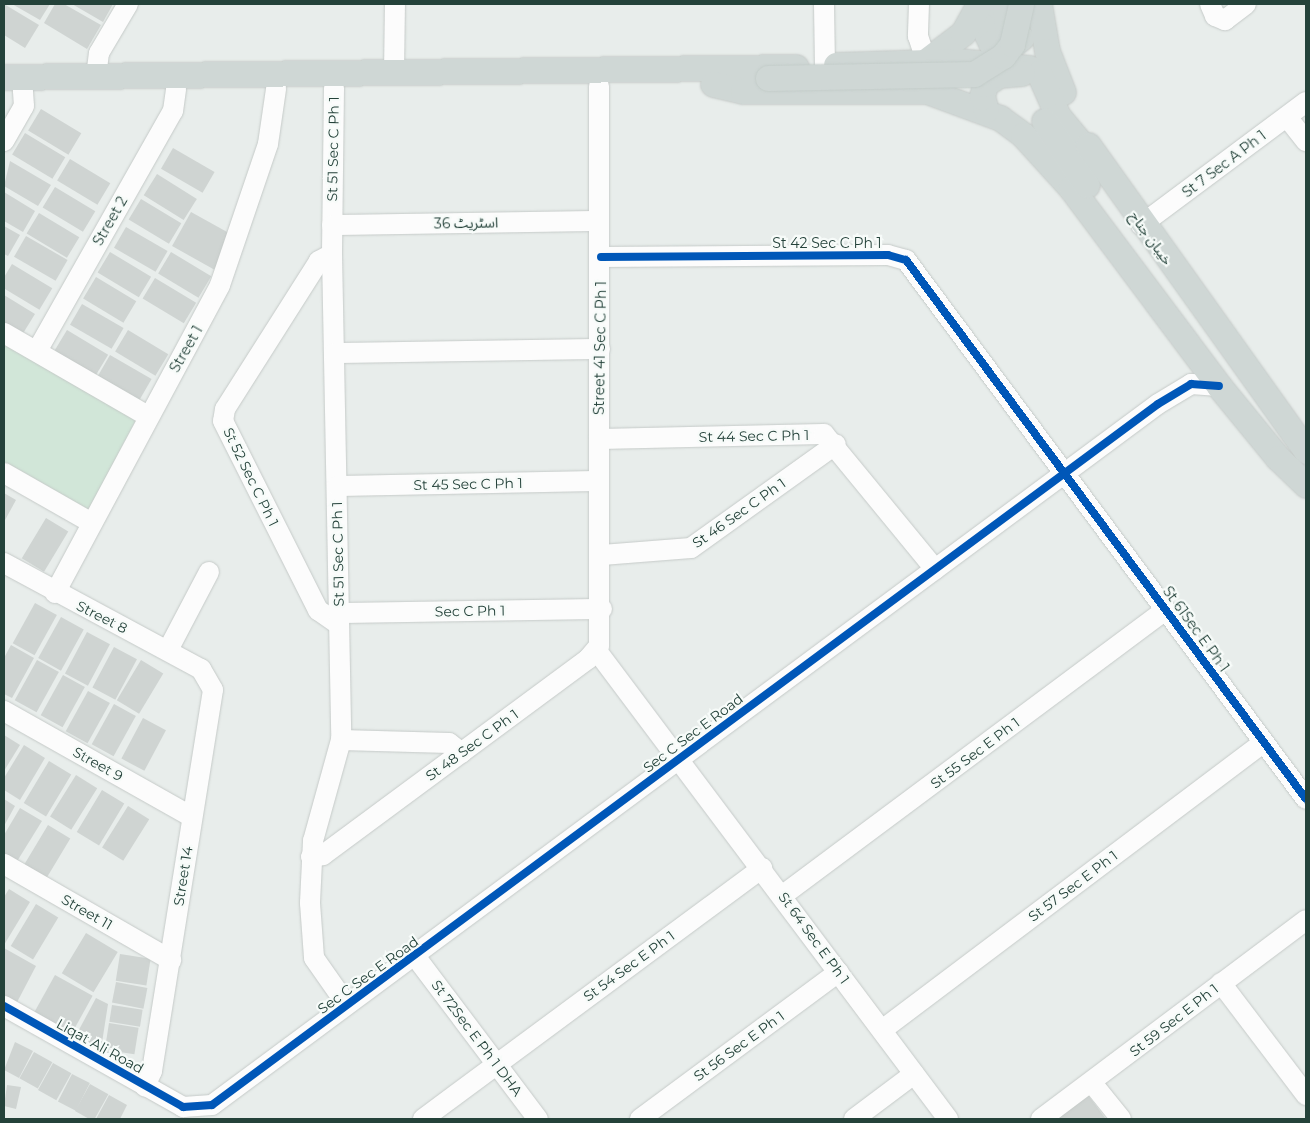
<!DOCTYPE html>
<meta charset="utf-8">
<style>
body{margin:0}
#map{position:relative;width:1310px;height:1123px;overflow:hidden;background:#e8edeb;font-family:Montserrat,"Noto Sans Arabic",sans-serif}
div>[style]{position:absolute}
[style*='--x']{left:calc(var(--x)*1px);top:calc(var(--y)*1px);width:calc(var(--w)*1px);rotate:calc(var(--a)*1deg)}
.green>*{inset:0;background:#d1e6d8}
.building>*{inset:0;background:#cfd4d2;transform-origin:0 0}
.roads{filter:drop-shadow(0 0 1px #c5cac8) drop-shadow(0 0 1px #c5cac8)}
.minor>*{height:20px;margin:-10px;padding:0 10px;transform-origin:10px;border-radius:10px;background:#fcfcfc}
.major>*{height:25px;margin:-12.5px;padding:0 12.5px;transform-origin:12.5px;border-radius:12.5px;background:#cfd7d5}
.bridges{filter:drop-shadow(0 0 1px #c3ccc9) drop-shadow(0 0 1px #c3ccc9)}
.major-bridge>*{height:25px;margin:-12.5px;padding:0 12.5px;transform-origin:12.5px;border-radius:12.5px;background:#cfd7d5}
.cycleway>*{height:8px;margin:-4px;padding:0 4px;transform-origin:4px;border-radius:4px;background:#0057b8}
span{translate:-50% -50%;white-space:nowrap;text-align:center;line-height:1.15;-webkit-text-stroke:4.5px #f7fbf9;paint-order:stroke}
.street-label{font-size:14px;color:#24423a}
.frame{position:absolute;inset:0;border:5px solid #24423a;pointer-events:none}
</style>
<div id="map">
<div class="green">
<div style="clip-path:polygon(4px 344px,136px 420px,86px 515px,4px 469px)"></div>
</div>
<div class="building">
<div style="clip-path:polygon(4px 4px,39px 25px,25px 48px,4px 35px)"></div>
<div style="clip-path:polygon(12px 4px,50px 4px,40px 20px)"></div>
<div style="clip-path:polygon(55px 4px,64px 4px,101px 25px,87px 49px,44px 23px)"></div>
<div style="clip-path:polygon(72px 4px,113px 4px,103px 22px)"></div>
<div style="left:41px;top:109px;width:47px;height:25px;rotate:31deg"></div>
<div style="left:25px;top:133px;width:47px;height:25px;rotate:31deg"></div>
<div style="left:173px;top:148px;width:48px;height:24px;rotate:30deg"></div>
<div style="left:70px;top:159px;width:47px;height:25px;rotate:31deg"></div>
<div style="clip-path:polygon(10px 161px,51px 185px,38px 206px,4px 186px)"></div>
<div style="left:157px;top:174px;width:47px;height:25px;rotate:32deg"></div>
<div style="left:55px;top:187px;width:47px;height:24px;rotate:31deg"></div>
<div style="clip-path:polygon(4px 192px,35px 211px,23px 232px,4px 221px)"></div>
<div style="left:141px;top:199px;width:47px;height:24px;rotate:31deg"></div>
<div style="left:191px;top:212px;width:48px;height:39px;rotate:29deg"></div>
<div style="left:39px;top:213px;width:47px;height:24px;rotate:31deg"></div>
<div style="clip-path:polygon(4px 226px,20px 235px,8px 256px,4px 254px)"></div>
<div style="left:126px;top:227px;width:48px;height:24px;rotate:30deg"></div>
<div style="left:26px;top:236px;width:48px;height:24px;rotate:30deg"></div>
<div style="left:110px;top:252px;width:48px;height:24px;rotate:31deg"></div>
<div style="left:171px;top:252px;width:47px;height:25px;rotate:31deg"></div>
<div style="left:12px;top:264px;width:47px;height:25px;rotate:31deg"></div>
<div style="left:96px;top:277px;width:47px;height:25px;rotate:31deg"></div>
<div style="left:155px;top:278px;width:48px;height:24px;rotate:31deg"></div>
<div style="clip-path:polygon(4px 295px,35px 314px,22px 335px,4px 323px)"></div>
<div style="left:82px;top:304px;width:48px;height:24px;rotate:30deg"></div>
<div style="left:67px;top:330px;width:48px;height:24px;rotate:31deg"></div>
<div style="left:128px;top:330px;width:47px;height:25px;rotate:31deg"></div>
<div style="left:110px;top:355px;width:48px;height:24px;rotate:30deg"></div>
<div style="clip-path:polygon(4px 493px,16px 500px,4px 522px)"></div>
<div style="left:46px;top:518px;width:26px;height:47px;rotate:31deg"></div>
<div style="left:35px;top:603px;width:25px;height:46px;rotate:29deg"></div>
<div style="left:61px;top:617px;width:26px;height:47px;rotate:29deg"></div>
<div style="left:87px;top:632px;width:26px;height:47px;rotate:28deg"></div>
<div style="clip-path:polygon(11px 645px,34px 658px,12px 698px,4px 694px,4px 658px)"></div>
<div style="left:114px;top:647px;width:26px;height:46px;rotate:28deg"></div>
<div style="left:37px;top:660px;width:25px;height:46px;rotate:29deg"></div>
<div style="left:141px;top:660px;width:26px;height:47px;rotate:31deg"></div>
<div style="left:63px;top:675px;width:25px;height:46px;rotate:29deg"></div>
<div style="left:88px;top:691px;width:25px;height:46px;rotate:29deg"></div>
<div style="left:114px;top:704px;width:25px;height:46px;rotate:29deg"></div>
<div style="left:143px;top:718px;width:26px;height:46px;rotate:28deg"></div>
<div style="clip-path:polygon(4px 735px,20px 745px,4px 771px)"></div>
<div style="clip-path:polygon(24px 745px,45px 758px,20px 800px,4px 790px,4px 778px)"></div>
<div style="left:49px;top:761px;width:26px;height:49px;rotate:31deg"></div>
<div style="left:76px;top:775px;width:25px;height:49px;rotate:32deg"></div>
<div style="left:102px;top:790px;width:26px;height:49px;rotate:31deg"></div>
<div style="clip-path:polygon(4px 799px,15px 806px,4px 826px)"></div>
<div style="left:128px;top:806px;width:25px;height:49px;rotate:32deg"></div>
<div style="clip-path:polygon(20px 808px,42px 821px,16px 863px,4px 855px,4px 835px)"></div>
<div style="left:48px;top:825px;width:26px;height:49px;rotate:31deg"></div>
<div style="clip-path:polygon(9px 889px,30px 902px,4px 945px,4px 897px)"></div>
<div style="left:36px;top:904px;width:26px;height:49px;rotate:31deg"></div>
<div style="left:86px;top:933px;width:37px;height:47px;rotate:31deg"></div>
<div style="clip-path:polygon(4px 948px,36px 966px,14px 1008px,4px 1002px)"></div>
<div style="left:120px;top:954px;width:31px;height:27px;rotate:9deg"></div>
<div style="left:55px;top:975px;width:43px;height:47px;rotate:29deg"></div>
<div style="left:116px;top:982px;width:32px;height:21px;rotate:11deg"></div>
<div style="clip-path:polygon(96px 998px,108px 1004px,101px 1049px,74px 1039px)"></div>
<div style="left:112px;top:1005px;width:31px;height:17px;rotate:9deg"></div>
<div style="left:109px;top:1023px;width:30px;height:27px;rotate:9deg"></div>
<div style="clip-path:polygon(15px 1042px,33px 1051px,19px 1078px,4px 1070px)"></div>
<div style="left:34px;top:1052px;width:21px;height:30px;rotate:29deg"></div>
<div style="left:53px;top:1063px;width:21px;height:31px;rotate:29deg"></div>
<div style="left:72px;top:1074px;width:20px;height:31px;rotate:27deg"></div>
<div style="left:90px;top:1084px;width:21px;height:31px;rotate:29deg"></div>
<div style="clip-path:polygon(7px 1085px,21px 1087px,16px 1109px,4px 1106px)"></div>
<div style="clip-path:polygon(109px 1095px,127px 1105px,120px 1119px,96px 1119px)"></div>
<div style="clip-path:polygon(1088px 1095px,1106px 1119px,1057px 1119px)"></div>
</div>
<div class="roads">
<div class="minor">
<div style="--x:824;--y:4;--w:62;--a:89.1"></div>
<div style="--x:919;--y:4;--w:32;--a:92"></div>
<div style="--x:918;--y:36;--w:26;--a:72"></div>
<div style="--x:1210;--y:4;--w:13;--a:67"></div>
<div style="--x:1215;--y:16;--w:11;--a:22"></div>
<div style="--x:1225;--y:20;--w:26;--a:-37"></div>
<div style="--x:394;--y:73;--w:69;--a:-89.2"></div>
<div style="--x:96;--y:77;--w:24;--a:-83"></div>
<div style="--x:99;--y:53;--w:57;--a:-59.4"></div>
<div style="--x:334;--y:88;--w:166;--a:90.7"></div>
<div style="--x:332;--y:254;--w:486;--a:88.9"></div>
<div style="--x:341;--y:740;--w:105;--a:105.5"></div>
<div style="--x:313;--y:841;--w:62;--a:92.8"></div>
<div style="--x:310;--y:903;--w:55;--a:85.8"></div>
<div style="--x:314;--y:958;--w:57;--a:54.9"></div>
<div style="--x:1287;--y:117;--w:31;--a:52"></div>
<div style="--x:4;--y:141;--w:40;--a:-60.3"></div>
<div style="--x:24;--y:106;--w:16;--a:-94"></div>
<div style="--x:332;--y:225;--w:267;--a:-0.9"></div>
<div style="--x:1141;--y:225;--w:206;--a:-36.7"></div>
<div style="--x:332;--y:254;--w:15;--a:152"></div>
<div style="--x:319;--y:261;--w:175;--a:122.4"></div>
<div style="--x:225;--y:409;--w:12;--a:99"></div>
<div style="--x:223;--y:421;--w:212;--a:63.3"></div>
<div style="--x:318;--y:610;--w:24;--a:35"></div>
<div style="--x:601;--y:257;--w:287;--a:-0.4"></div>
<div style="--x:888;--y:255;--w:19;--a:16"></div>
<div style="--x:906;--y:260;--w:671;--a:53.42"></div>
<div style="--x:4;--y:333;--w:166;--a:30"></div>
<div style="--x:37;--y:351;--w:276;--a:-60.5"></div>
<div style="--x:173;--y:111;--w:22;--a:-82"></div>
<div style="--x:334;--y:353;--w:266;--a:-0.9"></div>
<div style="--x:599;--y:439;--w:225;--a:-1.3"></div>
<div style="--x:824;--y:434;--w:175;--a:50.6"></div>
<div style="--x:4;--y:473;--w:101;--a:29.6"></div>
<div style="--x:337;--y:486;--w:261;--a:-1.1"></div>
<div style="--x:602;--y:555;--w:89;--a:-4.5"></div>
<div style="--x:691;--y:548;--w:178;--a:-35.6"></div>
<div style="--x:4;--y:563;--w:224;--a:28.3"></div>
<div style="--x:201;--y:669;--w:24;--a:60"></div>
<div style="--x:213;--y:690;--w:386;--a:99.1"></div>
<div style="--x:152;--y:1071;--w:17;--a:115"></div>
<div style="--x:55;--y:593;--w:349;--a:-61.8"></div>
<div style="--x:220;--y:285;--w:149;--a:-71.2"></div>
<div style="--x:268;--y:144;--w:56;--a:-81.7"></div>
<div style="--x:338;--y:613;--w:264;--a:-0.9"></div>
<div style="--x:168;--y:650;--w:88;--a:-62.3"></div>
<div style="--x:597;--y:651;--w:585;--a:53.13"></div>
<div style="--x:4;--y:711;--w:216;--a:29.4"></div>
<div style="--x:341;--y:740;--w:108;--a:1.6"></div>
<div style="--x:449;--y:743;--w:16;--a:38"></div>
<div style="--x:311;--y:857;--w:12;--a:-9"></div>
<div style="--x:323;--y:855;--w:330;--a:-36.5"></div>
<div style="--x:588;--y:659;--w:17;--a:-50"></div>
<div style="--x:599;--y:646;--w:560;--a:-90"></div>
<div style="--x:4;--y:864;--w:193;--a:29.9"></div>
<div style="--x:783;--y:895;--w:477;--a:-36.7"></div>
<div style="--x:415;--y:956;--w:204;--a:53"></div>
<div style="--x:1221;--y:983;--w:141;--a:52.8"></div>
<div style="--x:4;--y:1006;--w:206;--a:29.4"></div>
<div style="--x:183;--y:1107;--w:29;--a:-4"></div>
<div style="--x:212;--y:1105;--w:1177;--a:-36.54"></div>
<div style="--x:1158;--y:404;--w:39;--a:-31"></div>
<div style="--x:1191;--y:384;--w:28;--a:4"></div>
<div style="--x:882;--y:1030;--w:478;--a:-37"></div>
<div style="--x:1092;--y:1083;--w:46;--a:51.1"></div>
<div style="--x:423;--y:1119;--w:422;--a:-36.5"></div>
<div style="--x:640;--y:1119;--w:247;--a:-36.5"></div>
<div style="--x:854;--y:1119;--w:75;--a:-36.9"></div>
<div style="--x:1041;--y:1119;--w:331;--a:-36.9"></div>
</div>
<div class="major">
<div style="--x:984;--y:4;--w:22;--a:93"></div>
<div style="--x:983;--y:26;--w:19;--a:65"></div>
<div style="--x:991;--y:43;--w:17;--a:21"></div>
<div style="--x:1007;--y:49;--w:18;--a:-38"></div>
<div style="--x:1005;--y:4;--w:37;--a:85"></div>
<div style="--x:1039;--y:4;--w:48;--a:80.3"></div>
<div style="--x:1047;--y:51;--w:44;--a:68.7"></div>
<div style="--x:926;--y:61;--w:46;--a:-37.1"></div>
<div style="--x:963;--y:33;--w:33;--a:-61"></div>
<div style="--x:836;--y:65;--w:122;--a:-1.9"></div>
<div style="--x:958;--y:61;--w:71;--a:5.6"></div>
<div style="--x:1029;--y:68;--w:11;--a:27"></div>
<div style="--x:1039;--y:73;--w:47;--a:66.2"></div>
<div style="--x:1058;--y:116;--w:56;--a:50.1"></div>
<div style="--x:4;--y:77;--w:792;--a:-0.72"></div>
<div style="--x:713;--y:84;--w:31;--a:13"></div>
<div style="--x:743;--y:91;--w:184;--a:0"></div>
<div style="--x:927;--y:91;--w:78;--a:20.3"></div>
<div style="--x:1000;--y:118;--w:29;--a:36"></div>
<div style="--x:1023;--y:135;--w:72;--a:47.8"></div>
<div style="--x:1071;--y:188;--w:247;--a:53.2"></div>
<div style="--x:1219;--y:386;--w:93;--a:50.7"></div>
<div style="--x:1278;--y:458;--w:39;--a:44"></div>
<div style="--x:986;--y:110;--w:14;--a:-107"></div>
<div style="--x:982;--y:97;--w:13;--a:-77"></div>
<div style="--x:985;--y:84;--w:17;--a:-33"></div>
<div style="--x:999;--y:75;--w:23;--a:-5"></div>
<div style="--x:1044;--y:121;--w:77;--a:56.1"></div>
<div style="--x:1088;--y:145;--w:376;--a:54.5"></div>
</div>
</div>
<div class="bridges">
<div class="major-bridge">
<div style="--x:768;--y:78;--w:206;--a:-1.1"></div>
<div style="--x:974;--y:74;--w:34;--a:-32"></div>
<div style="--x:1003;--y:56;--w:15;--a:-53"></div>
<div style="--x:1012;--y:44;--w:41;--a:-77.3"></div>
</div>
</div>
<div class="cycleway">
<div style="--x:601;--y:257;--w:287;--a:-0.4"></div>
<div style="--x:888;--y:255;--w:19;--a:16"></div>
<div style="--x:906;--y:260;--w:671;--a:53.42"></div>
<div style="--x:4;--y:1006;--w:206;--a:29.4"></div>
<div style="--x:183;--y:1107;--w:29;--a:-4"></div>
<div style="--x:212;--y:1105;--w:1177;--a:-36.54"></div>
<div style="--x:1158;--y:404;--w:39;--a:-31"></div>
<div style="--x:1191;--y:384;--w:28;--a:4"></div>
</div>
<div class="street-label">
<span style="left:333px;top:149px;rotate:-89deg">St 51 Sec C Ph 1</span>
<span style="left:1224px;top:164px;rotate:-37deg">St 7 Sec A Ph 1</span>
<span style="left:110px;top:221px;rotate:-60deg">Street 2</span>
<span style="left:466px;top:223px;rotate:-1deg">اسٹریٹ 36</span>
<span style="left:1151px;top:238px;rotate:54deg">خیبان جناح</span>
<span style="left:827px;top:243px">St 42 Sec C Ph 1</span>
<span style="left:600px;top:348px;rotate:-89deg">Street 41 Sec C Ph 1</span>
<span style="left:186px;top:349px;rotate:-60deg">Street 1</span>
<span style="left:754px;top:436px;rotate:-1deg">St 44 Sec C Ph 1</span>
<span style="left:251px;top:477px;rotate:64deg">St 52 Sec C Ph 1</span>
<span style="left:468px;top:484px;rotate:-1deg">St 45 Sec C Ph 1</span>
<span style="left:739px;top:513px;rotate:-35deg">St 46 Sec C Ph 1</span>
<span style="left:338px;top:554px;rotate:-91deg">St 51 Sec C Ph 1</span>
<span style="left:470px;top:611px;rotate:-1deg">Sec C Ph 1</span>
<span style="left:102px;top:617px;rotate:27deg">Street 8</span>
<span style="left:1196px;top:629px;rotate:54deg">St 61Sec E Ph 1</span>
<span style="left:693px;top:733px;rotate:-37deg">Sec C Sec E Road</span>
<span style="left:472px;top:745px;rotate:-36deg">St 48 Sec C Ph 1</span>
<span style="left:975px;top:753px;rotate:-37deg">St 55 Sec E Ph 1</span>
<span style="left:98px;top:764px;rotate:29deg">Street 9</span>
<span style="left:183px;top:876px;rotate:-81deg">Street 14</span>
<span style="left:1073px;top:886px;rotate:-37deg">St 57 Sec E Ph 1</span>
<span style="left:87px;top:912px;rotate:30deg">Street 11</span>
<span style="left:814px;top:938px;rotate:54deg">St 64 Sec E Ph 1</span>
<span style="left:629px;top:966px;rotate:-36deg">St 54 Sec E Ph 1</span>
<span style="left:368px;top:975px;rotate:-36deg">Sec C Sec E Road</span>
<span style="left:1174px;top:1020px;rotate:-38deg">St 59 Sec E Ph 1</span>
<span style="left:477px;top:1038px;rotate:53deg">St 72Sec E Ph 1 DHA</span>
<span style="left:100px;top:1046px;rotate:29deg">Liqat Ali Road</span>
<span style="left:739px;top:1046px;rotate:-36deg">St 56 Sec E Ph 1</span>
</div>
<div class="frame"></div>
</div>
